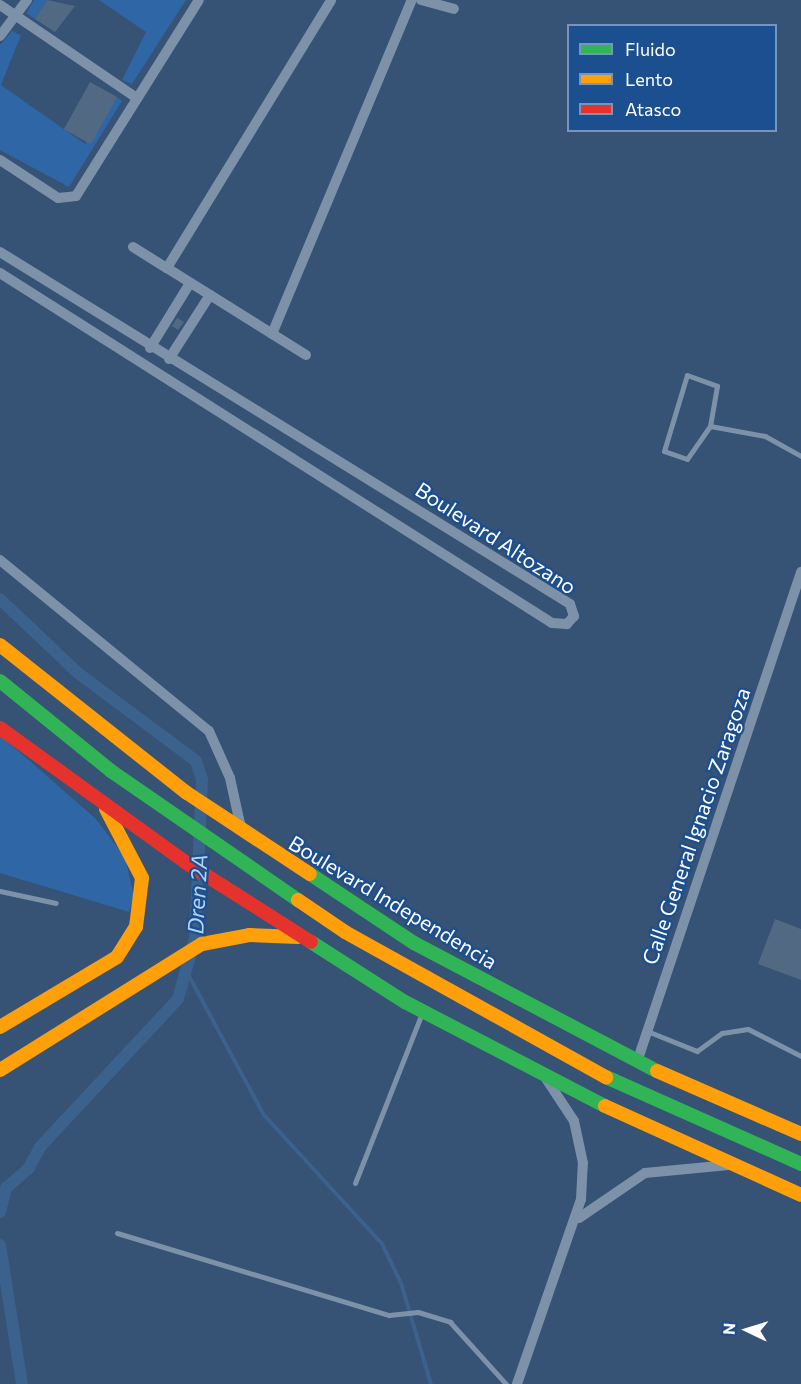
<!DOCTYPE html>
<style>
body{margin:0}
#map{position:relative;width:801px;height:1384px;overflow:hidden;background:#365274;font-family:Commissioner,sans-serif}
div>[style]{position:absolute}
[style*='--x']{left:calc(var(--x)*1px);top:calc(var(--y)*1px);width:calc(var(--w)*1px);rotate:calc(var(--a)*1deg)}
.green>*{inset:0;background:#2f66a5}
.stream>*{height:4px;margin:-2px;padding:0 2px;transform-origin:2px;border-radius:2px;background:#3b618d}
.canal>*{height:12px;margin:-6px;padding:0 6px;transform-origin:6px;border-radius:6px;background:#3b618d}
.building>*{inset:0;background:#526984;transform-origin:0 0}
.lane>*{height:5px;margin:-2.5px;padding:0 2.5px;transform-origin:2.5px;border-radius:2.5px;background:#7d92a8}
.street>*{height:10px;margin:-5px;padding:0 5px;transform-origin:5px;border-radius:5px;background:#7d92a8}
.fast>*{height:14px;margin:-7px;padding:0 7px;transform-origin:7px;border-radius:7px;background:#30b455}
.slow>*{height:14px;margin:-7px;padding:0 7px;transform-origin:7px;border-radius:7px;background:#ff9f0a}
.jam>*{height:14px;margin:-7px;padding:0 7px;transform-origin:7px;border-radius:7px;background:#e5322d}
span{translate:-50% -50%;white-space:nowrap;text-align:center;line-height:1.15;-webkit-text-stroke:4.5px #1b4f8f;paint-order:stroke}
.street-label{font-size:21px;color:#fff}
.water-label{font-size:22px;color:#b5d3f5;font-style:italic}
.legend{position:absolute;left:567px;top:24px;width:210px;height:108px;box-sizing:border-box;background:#1b4f8f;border:2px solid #7695bc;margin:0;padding:8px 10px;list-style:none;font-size:18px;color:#fff}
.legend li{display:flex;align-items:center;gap:12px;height:30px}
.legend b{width:30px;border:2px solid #7695bc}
.north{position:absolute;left:717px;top:1300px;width:60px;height:60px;-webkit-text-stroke:4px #1b4f8f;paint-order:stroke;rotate:274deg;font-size:16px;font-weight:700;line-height:24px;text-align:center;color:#fff}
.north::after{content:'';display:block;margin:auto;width:21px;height:27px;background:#fff;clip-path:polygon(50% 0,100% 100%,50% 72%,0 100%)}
</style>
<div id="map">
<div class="green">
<div style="clip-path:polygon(34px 0,47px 0,35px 19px,26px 13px)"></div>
<div style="clip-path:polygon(99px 0,186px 0,132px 84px,122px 80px,146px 32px)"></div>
<div style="clip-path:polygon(12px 31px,21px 35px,1px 85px,85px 144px,117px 97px,122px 101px,69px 187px,0 150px,0 45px)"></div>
<div style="clip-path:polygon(0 735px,95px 818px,125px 857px,134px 896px,129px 912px,0 873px)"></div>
</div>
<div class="stream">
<div style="--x:189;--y:976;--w:158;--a:61.7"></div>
<div style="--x:264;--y:1115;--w:175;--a:47.5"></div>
<div style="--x:382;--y:1244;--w:43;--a:64"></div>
<div style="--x:401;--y:1283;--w:105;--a:73.5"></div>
</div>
<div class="canal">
<div style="--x:0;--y:599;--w:108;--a:43.5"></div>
<div style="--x:78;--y:673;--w:147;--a:36.7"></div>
<div style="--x:196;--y:761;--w:20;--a:72"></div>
<div style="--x:202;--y:780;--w:158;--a:92.5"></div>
<div style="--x:195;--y:938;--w:63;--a:105.6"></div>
<div style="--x:178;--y:999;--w:202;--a:133"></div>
<div style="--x:40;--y:1147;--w:24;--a:118"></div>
<div style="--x:29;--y:1168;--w:30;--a:139"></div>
<div style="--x:6;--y:1188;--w:25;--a:104"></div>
<div style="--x:0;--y:1245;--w:141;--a:81"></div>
</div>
<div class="building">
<div style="clip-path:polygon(47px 0,75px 6px,55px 32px,35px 19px)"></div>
<div style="left:90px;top:82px;width:31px;height:54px;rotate:29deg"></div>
<div style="clip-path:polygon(177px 318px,184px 322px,178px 330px,172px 326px)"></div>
<div style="clip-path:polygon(775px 919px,801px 929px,801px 980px,758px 964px)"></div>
</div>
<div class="lane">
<div style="--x:710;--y:426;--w:40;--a:124.9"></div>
<div style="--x:687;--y:459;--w:24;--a:-161"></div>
<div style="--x:664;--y:451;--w:79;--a:-73.2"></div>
<div style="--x:687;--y:375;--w:32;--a:20"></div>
<div style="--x:717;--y:386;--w:41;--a:99.9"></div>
<div style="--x:710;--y:426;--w:56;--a:10.3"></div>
<div style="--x:765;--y:436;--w:41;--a:29.1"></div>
<div style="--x:0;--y:891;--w:57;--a:12.1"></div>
<div style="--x:647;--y:1031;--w:54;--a:21.8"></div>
<div style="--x:697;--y:1051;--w:31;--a:-36"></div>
<div style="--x:722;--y:1033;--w:26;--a:-9"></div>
<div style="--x:748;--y:1029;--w:59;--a:27"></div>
<div style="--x:355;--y:1183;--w:183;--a:-68.5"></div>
<div style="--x:117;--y:1233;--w:284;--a:16.8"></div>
<div style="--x:389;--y:1315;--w:29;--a:-6"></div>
<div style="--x:418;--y:1312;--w:34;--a:17"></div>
<div style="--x:450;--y:1322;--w:84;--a:47.9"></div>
</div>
<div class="street">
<div style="--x:421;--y:0;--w:34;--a:15"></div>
<div style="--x:0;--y:5;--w:166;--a:34.2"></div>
<div style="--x:0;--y:36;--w:45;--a:-53.1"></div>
<div style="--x:0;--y:160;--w:69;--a:33.2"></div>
<div style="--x:58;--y:198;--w:18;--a:-6"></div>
<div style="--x:76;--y:196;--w:231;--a:-57.9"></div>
<div style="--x:133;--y:247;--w:40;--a:32"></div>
<div style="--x:0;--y:252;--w:670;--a:31.7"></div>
<div style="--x:570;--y:604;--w:13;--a:72"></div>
<div style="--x:574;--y:616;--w:11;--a:131"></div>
<div style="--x:567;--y:624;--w:15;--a:-176"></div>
<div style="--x:552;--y:623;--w:654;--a:-147.62"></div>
<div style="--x:272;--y:334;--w:362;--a:-67.3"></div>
<div style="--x:150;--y:348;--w:76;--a:-58.4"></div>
<div style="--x:306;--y:355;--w:164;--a:-148"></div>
<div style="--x:167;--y:268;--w:314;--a:-58.5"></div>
<div style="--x:169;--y:359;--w:76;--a:-57.4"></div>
<div style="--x:0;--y:560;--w:270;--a:39.3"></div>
<div style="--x:209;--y:731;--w:51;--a:65.9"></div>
<div style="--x:230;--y:778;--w:51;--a:77.6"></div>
<div style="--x:637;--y:1062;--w:517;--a:-71.49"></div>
<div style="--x:579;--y:1218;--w:80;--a:-34.3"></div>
<div style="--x:645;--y:1173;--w:84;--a:-5.4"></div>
<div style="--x:517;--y:1384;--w:196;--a:-70.9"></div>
<div style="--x:581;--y:1199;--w:36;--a:-87"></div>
<div style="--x:583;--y:1163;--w:43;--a:-102.1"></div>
<div style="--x:574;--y:1121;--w:53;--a:-123.4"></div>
</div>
<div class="fast">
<div style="--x:0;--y:681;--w:143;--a:39"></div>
<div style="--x:111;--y:771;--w:227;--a:34.6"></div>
<div style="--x:310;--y:874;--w:125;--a:33.6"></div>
<div style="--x:414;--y:943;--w:275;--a:27.8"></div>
<div style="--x:311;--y:942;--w:112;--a:32.6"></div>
<div style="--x:405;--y:1002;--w:225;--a:27.5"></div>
<div style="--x:606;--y:1077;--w:214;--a:24"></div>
</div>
<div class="slow">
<div style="--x:0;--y:645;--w:238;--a:38.4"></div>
<div style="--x:187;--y:793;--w:147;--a:33.4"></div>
<div style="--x:298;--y:900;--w:57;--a:34.2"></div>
<div style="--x:345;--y:932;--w:299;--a:29.1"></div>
<div style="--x:0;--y:1027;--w:136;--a:-30.9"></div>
<div style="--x:117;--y:957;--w:36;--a:-58"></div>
<div style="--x:136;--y:927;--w:49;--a:-83"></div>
<div style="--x:142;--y:878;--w:78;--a:-117.6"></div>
<div style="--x:0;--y:1070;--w:238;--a:-32"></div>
<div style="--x:202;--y:944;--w:48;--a:-10.8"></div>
<div style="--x:249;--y:935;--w:49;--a:2.3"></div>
<div style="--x:657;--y:1071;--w:157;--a:23.6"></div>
<div style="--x:605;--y:1106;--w:215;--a:24.4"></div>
</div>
<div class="jam">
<div style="--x:0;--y:728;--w:228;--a:35.9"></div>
<div style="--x:185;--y:862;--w:149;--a:32.4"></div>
</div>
<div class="street-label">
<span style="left:496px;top:538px;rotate:33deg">Boulevard Altozano</span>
<span style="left:696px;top:826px;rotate:-71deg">Calle General Ignacio Zaragoza</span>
<span style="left:393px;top:902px;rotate:31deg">Boulevard Independencia</span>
</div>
<div class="water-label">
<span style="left:197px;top:894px;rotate:-87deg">Dren 2A</span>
</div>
<ul class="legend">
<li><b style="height:8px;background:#30b455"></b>Fluido</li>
<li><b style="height:8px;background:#ff9f0a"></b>Lento</li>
<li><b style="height:8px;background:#e5322d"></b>Atasco</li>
</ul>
<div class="north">N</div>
</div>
